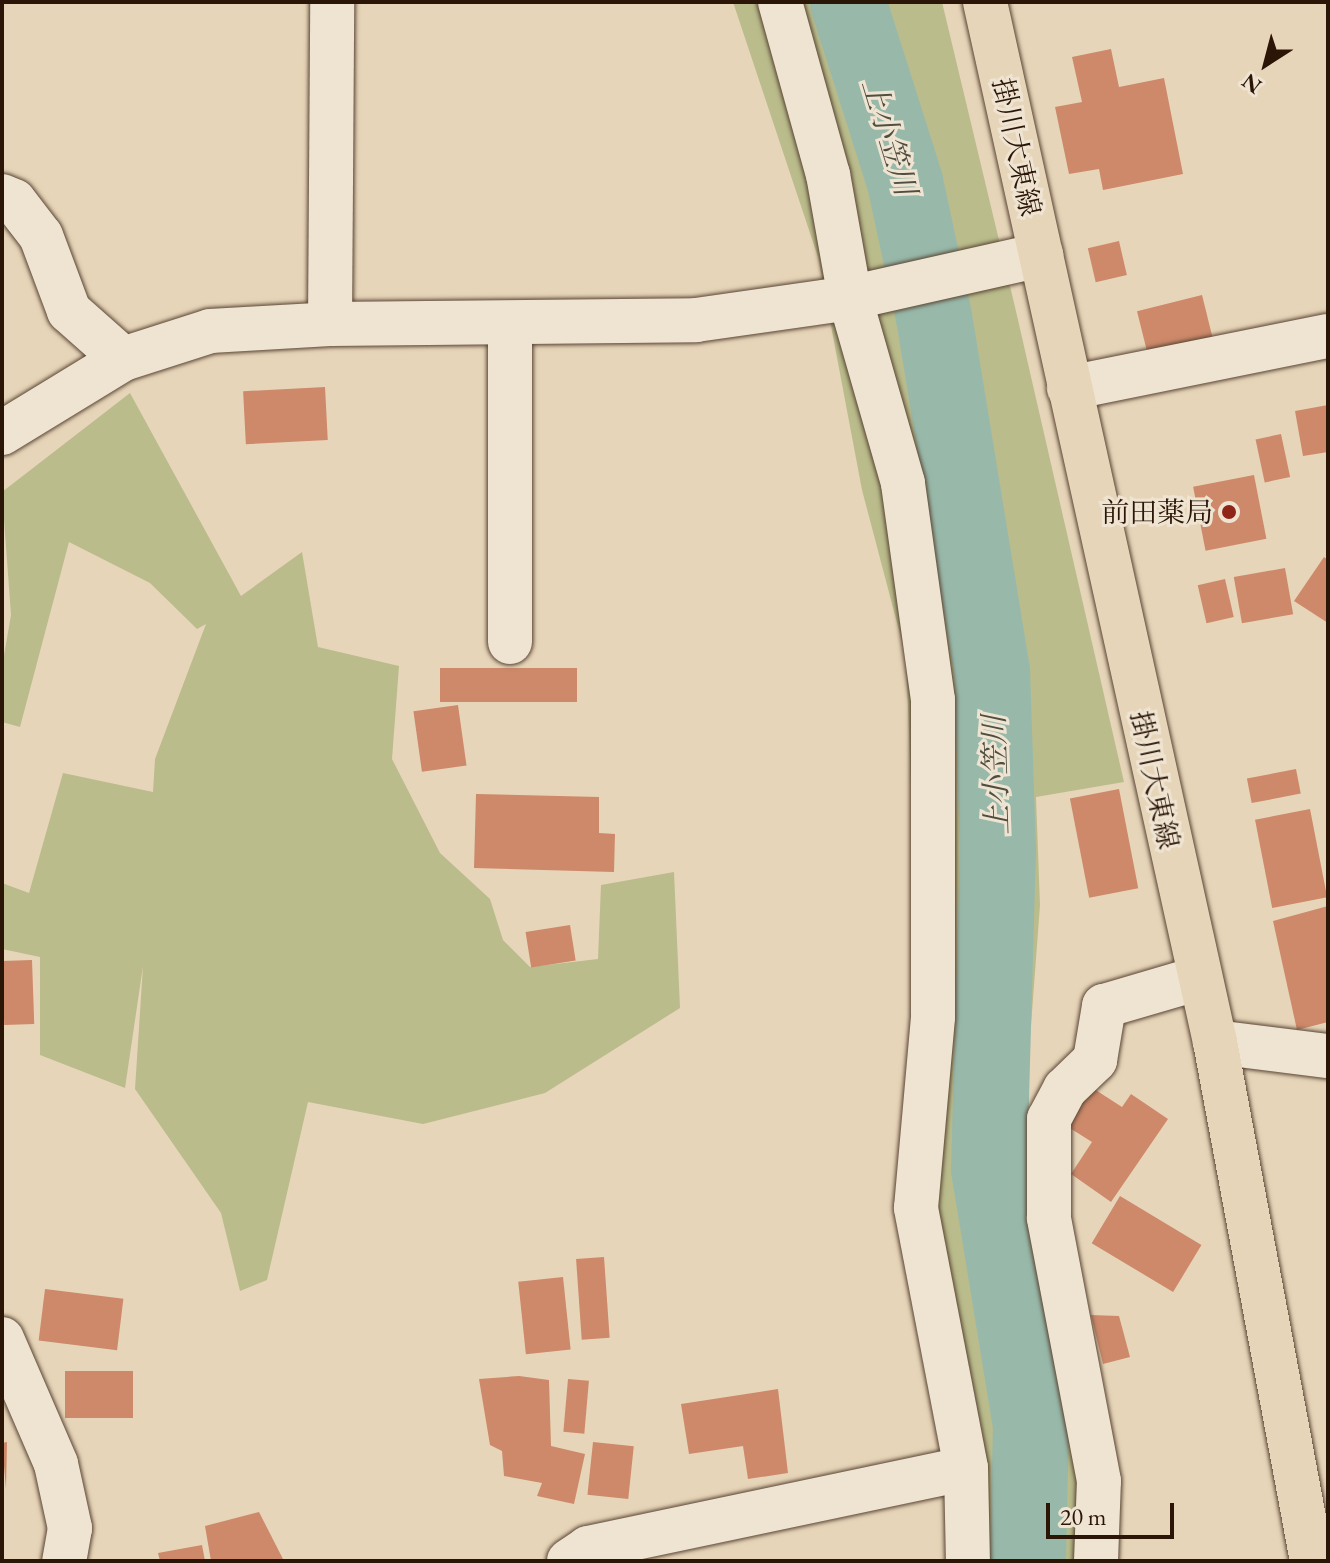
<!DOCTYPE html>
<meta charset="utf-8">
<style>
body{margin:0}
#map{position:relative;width:1330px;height:1563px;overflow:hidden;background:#e7d5b9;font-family:"EB Garamond","Noto Serif JP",serif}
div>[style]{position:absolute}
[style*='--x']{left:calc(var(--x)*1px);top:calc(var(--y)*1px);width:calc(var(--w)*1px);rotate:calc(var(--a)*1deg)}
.green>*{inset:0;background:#babc8c}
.river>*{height:76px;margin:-38px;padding:0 38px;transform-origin:38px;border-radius:38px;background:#98b9aa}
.building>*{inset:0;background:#cd896a;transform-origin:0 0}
.roads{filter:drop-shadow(0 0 2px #594534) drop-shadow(0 0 2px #594534)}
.minor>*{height:44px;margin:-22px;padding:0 22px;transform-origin:22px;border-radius:22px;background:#efe4d2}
.major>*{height:44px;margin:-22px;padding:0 22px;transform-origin:22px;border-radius:22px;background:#e7d5b9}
.dots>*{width:22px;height:22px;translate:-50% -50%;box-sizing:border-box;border:4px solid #efe4d2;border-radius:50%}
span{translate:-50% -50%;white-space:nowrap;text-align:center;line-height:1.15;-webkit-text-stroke:6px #efe4d2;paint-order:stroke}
.street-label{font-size:28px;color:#2a1507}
.poi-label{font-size:28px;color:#2a1507}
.right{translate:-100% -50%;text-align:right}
.water-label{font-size:30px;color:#504e40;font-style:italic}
.frame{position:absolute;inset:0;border:4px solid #2a1507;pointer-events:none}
.north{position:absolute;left:1226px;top:24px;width:80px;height:80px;-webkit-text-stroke:6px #efe4d2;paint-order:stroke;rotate:216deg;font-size:22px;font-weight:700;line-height:32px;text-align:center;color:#2a1507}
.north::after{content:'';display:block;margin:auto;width:28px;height:36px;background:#2a1507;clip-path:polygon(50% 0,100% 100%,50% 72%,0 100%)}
.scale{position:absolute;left:1046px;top:1503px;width:128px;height:36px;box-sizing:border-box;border:4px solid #2a1507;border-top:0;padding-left:10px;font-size:24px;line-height:28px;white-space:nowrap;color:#2a1507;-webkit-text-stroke:6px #efe4d2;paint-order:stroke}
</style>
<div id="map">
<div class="green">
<div style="clip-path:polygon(733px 2px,942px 2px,1015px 307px,1124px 782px,1036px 797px,1040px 905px,1022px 1146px,1096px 1561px,965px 1561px,924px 1120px,906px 657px,862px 490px,818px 257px)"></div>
<div style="clip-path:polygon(130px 393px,241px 596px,302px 552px,318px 647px,399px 666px,392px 759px,440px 853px,490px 899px,503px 940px,530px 967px,598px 959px,601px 885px,674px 872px,680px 1008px,545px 1093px,423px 1124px,308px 1102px,267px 1280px,240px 1291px,221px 1213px,135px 1089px,143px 966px,125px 1088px,40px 1055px,40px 957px,2px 949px,2px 883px,29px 893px,63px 773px,153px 792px,155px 759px,206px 624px,197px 629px,150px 583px,69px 542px,20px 727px,2px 722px,2px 667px,11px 615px,2px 492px)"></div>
</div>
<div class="river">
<div style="--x:848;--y:2;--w:189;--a:72.4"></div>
<div style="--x:905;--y:182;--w:138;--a:77.9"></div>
<div style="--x:934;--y:317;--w:358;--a:80.7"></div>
<div style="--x:992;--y:670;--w:178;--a:88.1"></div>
<div style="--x:998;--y:848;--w:321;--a:91.6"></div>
<div style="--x:989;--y:1169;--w:259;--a:80.7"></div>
<div style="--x:1031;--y:1425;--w:136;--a:91.3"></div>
</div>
<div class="building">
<div style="clip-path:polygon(1111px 49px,1119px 87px,1164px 78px,1183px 174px,1103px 190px,1099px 169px,1069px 174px,1055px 107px,1082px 102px,1072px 57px)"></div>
<div style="left:1119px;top:241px;width:35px;height:32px;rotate:77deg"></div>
<div style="left:1202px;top:295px;width:45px;height:67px;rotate:76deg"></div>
<div style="left:325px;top:387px;width:53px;height:82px;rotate:87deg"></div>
<div style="clip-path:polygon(1328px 405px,1328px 452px,1303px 456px,1295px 411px)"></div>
<div style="left:1281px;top:434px;width:44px;height:26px;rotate:78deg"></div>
<div style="left:1254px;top:475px;width:65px;height:62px;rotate:79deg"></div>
<div style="clip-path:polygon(1324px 557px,1328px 560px,1328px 623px,1294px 601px)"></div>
<div style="left:1285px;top:568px;width:47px;height:52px;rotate:80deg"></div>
<div style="left:1225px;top:579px;width:39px;height:28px;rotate:77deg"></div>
<div style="left:577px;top:668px;width:34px;height:137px;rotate:90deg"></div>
<div style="left:458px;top:705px;width:61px;height:45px;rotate:82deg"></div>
<div style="left:1296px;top:769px;width:25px;height:50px;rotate:79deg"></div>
<div style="left:1119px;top:789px;width:101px;height:50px;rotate:79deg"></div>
<div style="clip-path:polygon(476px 794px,599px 797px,599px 833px,615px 834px,614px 872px,474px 868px)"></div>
<div style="left:1310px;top:809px;width:90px;height:56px;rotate:79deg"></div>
<div style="clip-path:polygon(1328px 906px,1328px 1022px,1297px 1030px,1273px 921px)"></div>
<div style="left:570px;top:925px;width:36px;height:45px;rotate:81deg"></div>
<div style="left:32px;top:960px;width:64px;height:30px;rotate:88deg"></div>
<div style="clip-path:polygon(1091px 1087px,1122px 1107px,1131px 1094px,1168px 1119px,1111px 1202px,1071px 1174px,1092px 1142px,1065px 1125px)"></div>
<div style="left:1120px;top:1196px;width:95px;height:55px;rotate:31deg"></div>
<div style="left:604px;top:1257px;width:81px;height:28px;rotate:86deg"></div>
<div style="left:563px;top:1277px;width:73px;height:45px;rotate:84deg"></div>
<div style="left:45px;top:1289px;width:79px;height:52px;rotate:7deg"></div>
<div style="clip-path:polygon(1091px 1315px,1119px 1316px,1130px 1357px,1103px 1364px)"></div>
<div style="left:65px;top:1371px;width:68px;height:47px"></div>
<div style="clip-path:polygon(519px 1376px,549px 1380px,551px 1446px,585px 1454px,574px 1504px,537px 1496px,542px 1483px,504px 1476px,502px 1451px,490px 1445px,479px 1379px)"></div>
<div style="left:568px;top:1379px;width:21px;height:53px;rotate:5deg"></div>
<div style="clip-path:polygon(778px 1389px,788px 1473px,748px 1479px,743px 1446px,689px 1454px,681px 1404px)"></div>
<div style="clip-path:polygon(7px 1442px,6px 1489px,2px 1443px)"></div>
<div style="left:593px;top:1442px;width:41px;height:53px;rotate:6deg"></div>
<div style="clip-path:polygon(259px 1512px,284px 1561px,211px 1561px,205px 1526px)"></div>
<div style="clip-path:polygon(202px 1545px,205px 1561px,160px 1561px,158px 1553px)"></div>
</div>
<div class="roads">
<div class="minor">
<div style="--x:2;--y:196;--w:13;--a:23"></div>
<div style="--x:14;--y:201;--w:44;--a:52.4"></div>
<div style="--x:41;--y:236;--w:80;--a:69.5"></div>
<div style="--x:69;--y:311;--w:72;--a:41.6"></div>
<div style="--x:330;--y:324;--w:322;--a:-89.6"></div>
<div style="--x:1069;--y:388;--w:264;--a:-11.4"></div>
<div style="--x:2;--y:433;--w:142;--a:-31.4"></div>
<div style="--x:123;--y:359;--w:91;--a:-17.8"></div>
<div style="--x:210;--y:331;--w:120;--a:-3.3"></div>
<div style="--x:330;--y:324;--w:366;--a:-0.6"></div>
<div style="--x:696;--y:320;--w:156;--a:-8.1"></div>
<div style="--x:850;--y:298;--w:196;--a:-12.7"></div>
<div style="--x:510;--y:642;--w:318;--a:-90"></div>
<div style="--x:1215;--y:1042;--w:114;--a:7.1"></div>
<div style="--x:2;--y:1339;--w:136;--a:66.6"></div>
<div style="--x:56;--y:1464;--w:66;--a:77.7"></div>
<div style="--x:70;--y:1528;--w:34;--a:100"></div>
<div style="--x:966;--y:1468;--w:93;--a:88.8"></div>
<div style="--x:569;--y:1561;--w:23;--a:-34"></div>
<div style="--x:588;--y:1548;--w:386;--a:-11.9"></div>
<div style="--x:966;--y:1468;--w:265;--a:-100.9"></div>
<div style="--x:916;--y:1208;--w:192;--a:-84.9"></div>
<div style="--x:933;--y:1017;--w:317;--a:-90"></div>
<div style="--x:933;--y:700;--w:219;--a:-97.9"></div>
<div style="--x:903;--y:483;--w:192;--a:-106"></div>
<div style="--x:850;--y:298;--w:125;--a:-100.1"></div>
<div style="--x:828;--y:175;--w:180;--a:-105.5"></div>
<div style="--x:1096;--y:1561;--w:80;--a:-87.9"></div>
<div style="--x:1099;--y:1481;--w:268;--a:-100.8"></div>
<div style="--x:1049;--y:1218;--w:99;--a:-90"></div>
<div style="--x:1049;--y:1119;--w:34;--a:-62"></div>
<div style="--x:1065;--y:1089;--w:42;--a:-44"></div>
<div style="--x:1095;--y:1060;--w:55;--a:-80.5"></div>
<div style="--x:1104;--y:1006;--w:99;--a:-16.4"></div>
</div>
<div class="major">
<div style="--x:985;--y:2;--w:1065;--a:77.53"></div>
<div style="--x:1215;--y:1042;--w:528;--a:79.41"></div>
</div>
</div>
<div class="dots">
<div style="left:1229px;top:512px;background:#8f2418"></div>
</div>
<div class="street-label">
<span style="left:1017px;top:147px;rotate:78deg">掛川大東線</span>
<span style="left:1155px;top:780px;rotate:78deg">掛川大東線</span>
</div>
<div class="poi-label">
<span class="right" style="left:1213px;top:512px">前田薬局</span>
</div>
<div class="water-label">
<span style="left:889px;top:137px;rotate:73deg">上小笠川</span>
<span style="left:996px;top:775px;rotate:-92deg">上小笠川</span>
</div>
<div class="frame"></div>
<div class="north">N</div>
<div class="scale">20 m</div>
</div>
